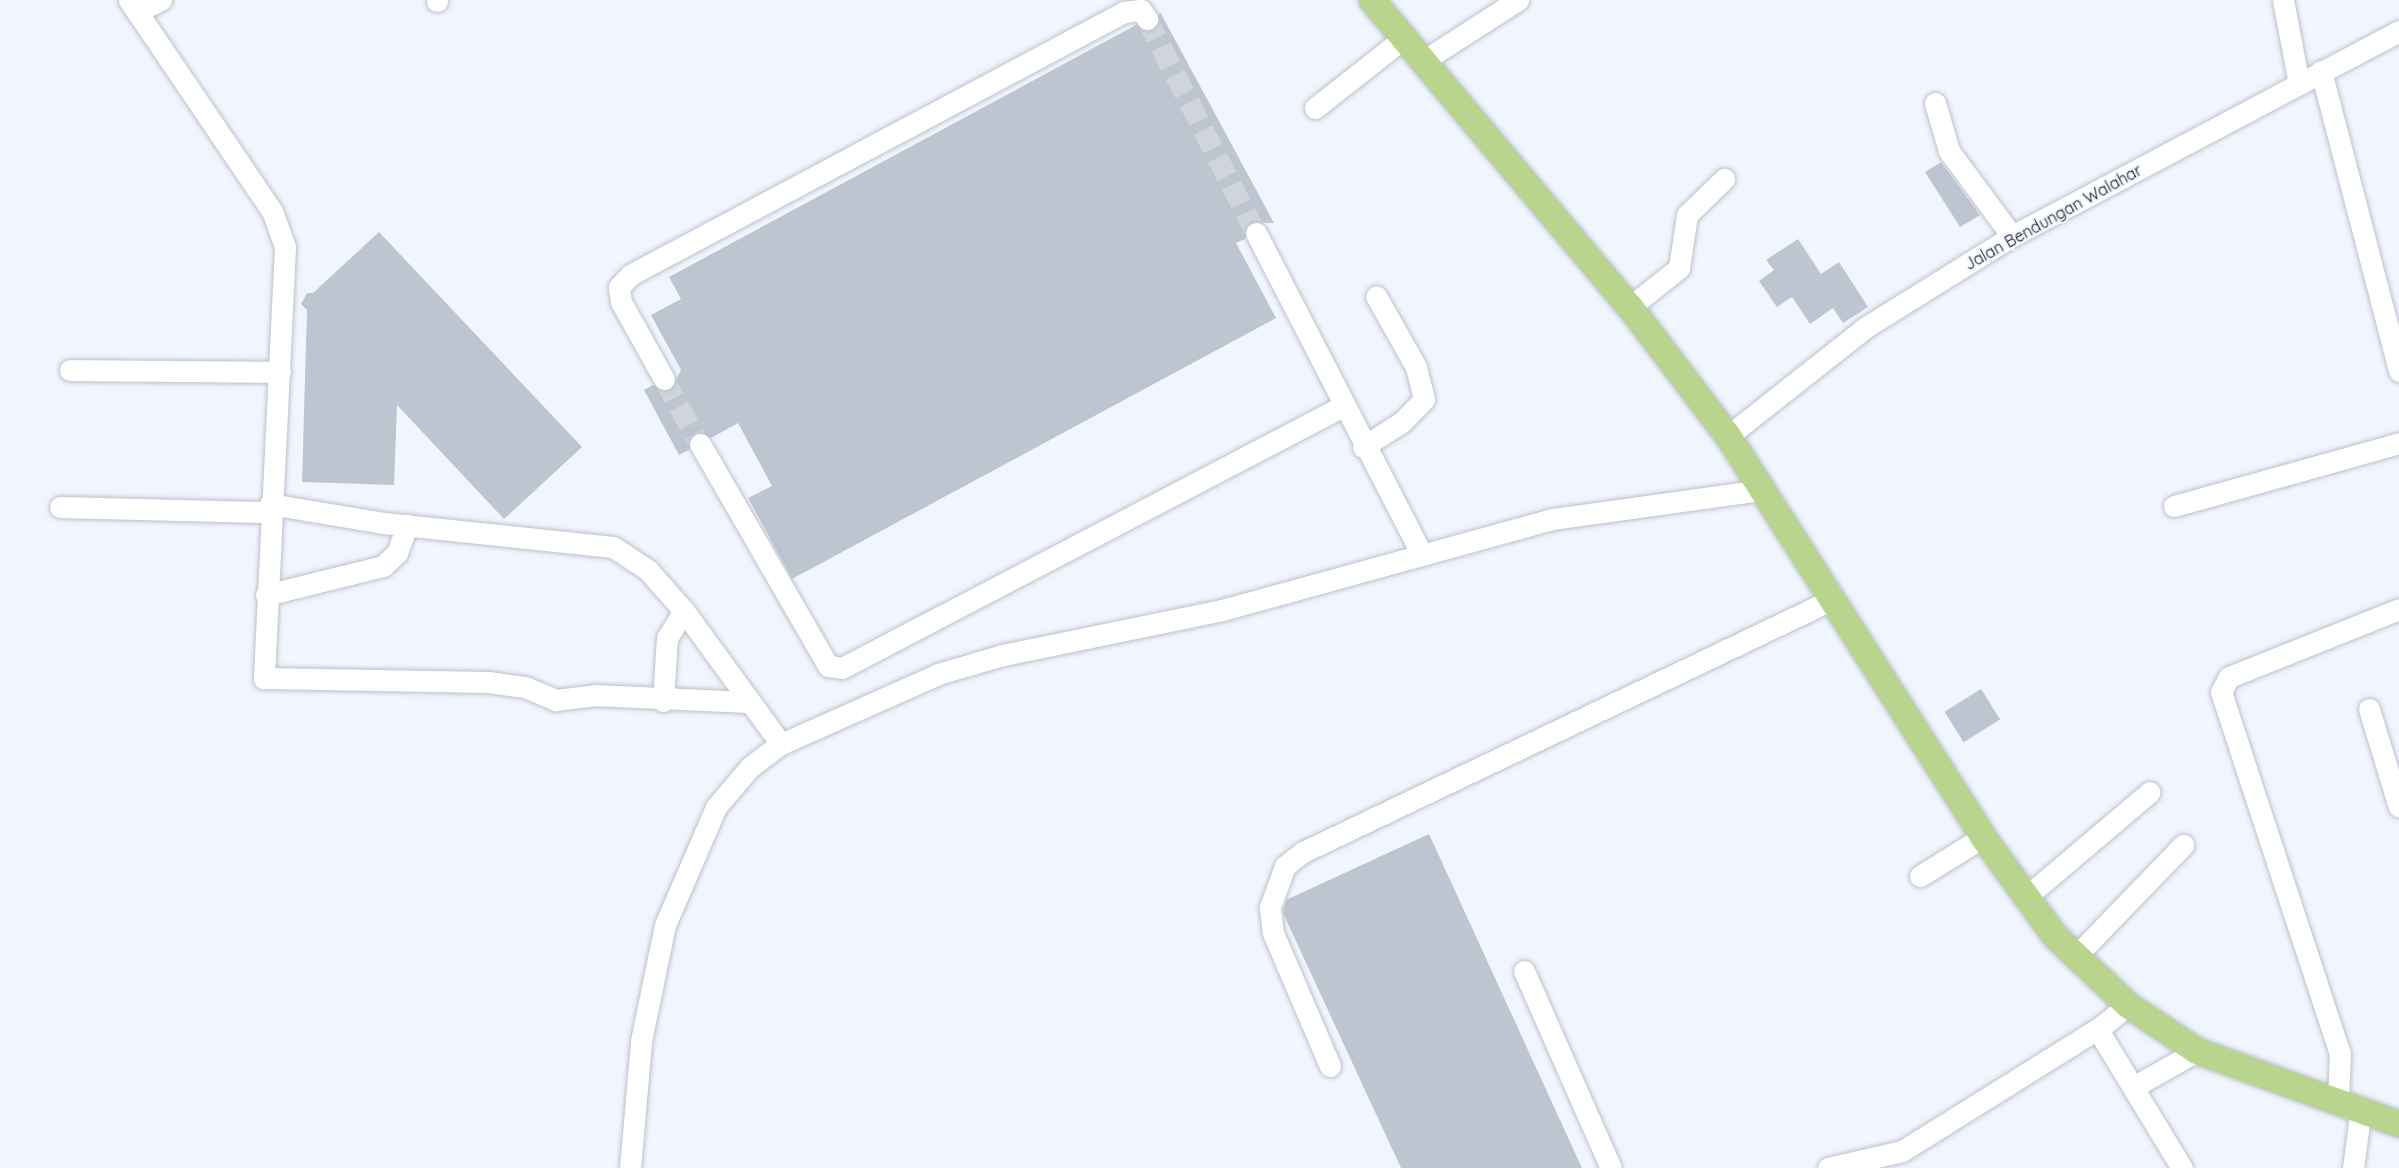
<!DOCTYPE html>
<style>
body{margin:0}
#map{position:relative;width:2399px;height:1168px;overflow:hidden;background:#f1f5fd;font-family:Quicksand,sans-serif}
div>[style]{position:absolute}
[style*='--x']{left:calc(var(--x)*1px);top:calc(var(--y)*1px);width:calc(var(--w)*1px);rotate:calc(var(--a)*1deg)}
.building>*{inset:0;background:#bdc5d1;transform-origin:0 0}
.minor-tunnel>*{height:21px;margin-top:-10.5px;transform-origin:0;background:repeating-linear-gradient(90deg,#d0d4db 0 21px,transparent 0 31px)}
.roads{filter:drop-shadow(0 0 2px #bac1cd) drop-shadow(0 0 2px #bac1cd)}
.minor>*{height:21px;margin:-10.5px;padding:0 10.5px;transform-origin:10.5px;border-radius:10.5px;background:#fff}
.major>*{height:26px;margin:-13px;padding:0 13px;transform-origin:13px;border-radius:13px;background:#b9d48c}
span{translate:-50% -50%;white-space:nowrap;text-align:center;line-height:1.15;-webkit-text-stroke:4.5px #f1f5fd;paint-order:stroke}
.street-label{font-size:16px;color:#15171c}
</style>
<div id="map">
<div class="building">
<div style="clip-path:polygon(1160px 12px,1274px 223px,1250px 222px,1245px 239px,1236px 243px,1276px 318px,792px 579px,748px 498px,772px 486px,738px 423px,711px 438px,694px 433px,689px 450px,679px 455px,644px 390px,653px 385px,670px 390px,681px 370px,651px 315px,681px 299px,669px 277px,1136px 25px,1154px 30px)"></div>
<div style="clip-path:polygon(1941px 162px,1980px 215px,1960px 227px,1925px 172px)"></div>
<div style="clip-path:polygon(379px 232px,582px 447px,504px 519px,397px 405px,394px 485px,302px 482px,307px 310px,301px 304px,307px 293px,313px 293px)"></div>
<div style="clip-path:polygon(1798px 239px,1821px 274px,1839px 262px,1868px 307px,1843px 323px,1833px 308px,1810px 324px,1792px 297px,1777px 307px,1759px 281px,1774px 270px,1766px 260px)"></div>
<div style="left:1981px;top:689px;width:36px;height:43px;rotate:58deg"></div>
<div style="clip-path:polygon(1429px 834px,1582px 1168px,1401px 1168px,1283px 913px,1286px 900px)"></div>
</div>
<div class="minor-tunnel">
<div style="--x:1147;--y:19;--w:240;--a:63"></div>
<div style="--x:664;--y:379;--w:74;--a:61"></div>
</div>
<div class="roads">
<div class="minor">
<div style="--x:129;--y:0;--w:255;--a:55.9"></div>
<div style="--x:272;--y:211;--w:38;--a:70"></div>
<div style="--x:285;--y:247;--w:432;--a:92.8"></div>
<div style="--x:264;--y:678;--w:224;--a:1"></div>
<div style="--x:488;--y:682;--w:37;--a:8"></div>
<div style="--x:525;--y:687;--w:34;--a:23"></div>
<div style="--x:556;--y:700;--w:38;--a:-7"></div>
<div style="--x:594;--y:695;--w:155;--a:2.6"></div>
<div style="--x:437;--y:0;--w:1;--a:90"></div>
<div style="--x:2283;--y:0;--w:86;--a:79.2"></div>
<div style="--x:137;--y:12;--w:27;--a:-27"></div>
<div style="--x:1423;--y:61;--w:113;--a:-32.7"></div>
<div style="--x:2321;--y:71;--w:310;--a:75.4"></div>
<div style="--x:1935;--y:103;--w:50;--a:73.7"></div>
<div style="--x:1949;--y:151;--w:106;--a:53.5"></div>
<div style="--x:1315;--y:108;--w:113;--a:-38.2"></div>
<div style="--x:1256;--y:233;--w:361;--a:62.7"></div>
<div style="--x:1630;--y:307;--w:63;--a:-38.5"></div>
<div style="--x:1679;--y:268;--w:54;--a:-81.4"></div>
<div style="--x:1687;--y:215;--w:52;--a:-44.2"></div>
<div style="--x:70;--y:370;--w:210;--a:0.5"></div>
<div style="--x:664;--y:379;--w:88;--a:-119.2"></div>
<div style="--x:621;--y:302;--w:15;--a:-98"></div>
<div style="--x:619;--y:287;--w:16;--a:-47"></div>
<div style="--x:630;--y:275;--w:560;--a:-28.03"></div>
<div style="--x:1124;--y:12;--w:17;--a:-7"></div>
<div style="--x:1141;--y:10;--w:11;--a:56"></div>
<div style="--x:1728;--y:436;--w:176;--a:-38.3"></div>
<div style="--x:1866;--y:327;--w:172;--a:-31.9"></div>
<div style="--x:2012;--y:236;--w:438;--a:-27.9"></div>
<div style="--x:700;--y:444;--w:256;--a:60"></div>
<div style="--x:828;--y:666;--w:14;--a:8"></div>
<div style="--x:842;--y:668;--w:563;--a:-27.61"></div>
<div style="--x:1363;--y:447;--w:46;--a:-32.7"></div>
<div style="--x:1402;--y:422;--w:32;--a:-46"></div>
<div style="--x:1424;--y:399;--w:33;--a:-104"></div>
<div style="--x:1416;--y:367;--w:81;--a:-119.4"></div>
<div style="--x:270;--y:504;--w:116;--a:9.5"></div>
<div style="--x:384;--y:523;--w:230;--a:6"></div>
<div style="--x:613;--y:547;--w:42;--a:33.3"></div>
<div style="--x:648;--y:570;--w:55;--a:48.7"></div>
<div style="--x:684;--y:611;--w:165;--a:53.9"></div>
<div style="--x:2174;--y:506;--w:234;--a:-15.6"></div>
<div style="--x:60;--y:507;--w:210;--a:1.4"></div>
<div style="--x:266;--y:595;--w:121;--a:-13.9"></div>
<div style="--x:383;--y:566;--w:19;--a:-43"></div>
<div style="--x:397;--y:553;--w:30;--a:-70"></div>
<div style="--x:663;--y:701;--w:63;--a:-86.4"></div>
<div style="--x:667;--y:638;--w:32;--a:-58"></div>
<div style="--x:2369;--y:709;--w:102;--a:73"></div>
<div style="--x:1920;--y:876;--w:74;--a:-31.8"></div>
<div style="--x:2026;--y:897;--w:162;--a:-40.3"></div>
<div style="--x:2075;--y:957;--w:156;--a:-46"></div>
<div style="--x:1524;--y:971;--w:215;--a:66.2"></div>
<div style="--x:2128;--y:1005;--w:33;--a:141"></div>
<div style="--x:2102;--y:1026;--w:9;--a:96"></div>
<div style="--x:2101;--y:1035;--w:156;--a:58.7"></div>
<div style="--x:1330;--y:1066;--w:145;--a:-113.2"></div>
<div style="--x:1273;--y:933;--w:26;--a:-97"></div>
<div style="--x:1270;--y:907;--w:44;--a:-69.9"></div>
<div style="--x:1285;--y:866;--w:23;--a:-38"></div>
<div style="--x:1303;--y:852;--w:585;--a:-25.51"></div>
<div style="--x:2135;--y:1086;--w:71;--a:-29.4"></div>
<div style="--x:2338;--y:1100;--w:46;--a:-87.5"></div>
<div style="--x:2340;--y:1054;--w:381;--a:-108.2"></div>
<div style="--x:2221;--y:692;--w:17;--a:-62"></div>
<div style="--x:2229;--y:677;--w:183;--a:-21.8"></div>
<div style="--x:630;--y:1168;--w:127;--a:-85"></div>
<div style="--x:641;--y:1041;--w:118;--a:-78.3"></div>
<div style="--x:665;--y:925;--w:129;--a:-66.6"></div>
<div style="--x:716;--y:807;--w:52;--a:-49.6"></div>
<div style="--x:750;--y:767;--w:39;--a:-37"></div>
<div style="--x:781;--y:744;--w:172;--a:-24"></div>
<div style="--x:938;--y:674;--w:68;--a:-16.3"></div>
<div style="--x:1003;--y:655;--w:224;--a:-11.6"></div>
<div style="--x:1222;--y:610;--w:343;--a:-15.4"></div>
<div style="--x:1553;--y:519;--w:210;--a:-7.9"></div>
<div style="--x:1828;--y:1168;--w:76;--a:-12.9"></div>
<div style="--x:1902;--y:1151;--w:236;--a:-32"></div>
<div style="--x:2353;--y:1168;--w:61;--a:-82.4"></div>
</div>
<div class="major">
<div style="--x:1372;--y:0;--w:401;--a:50"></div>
<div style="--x:1630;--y:307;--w:162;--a:52.8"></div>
<div style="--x:1728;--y:436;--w:475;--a:57.5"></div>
<div style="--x:1983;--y:837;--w:122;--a:54"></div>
<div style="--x:2055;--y:936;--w:100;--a:43.4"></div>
<div style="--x:2128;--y:1005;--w:83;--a:33.7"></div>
<div style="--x:2197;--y:1051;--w:215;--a:19.9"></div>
</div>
</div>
<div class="street-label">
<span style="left:2053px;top:217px;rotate:-29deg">Jalan Bendungan Walahar</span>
</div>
</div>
